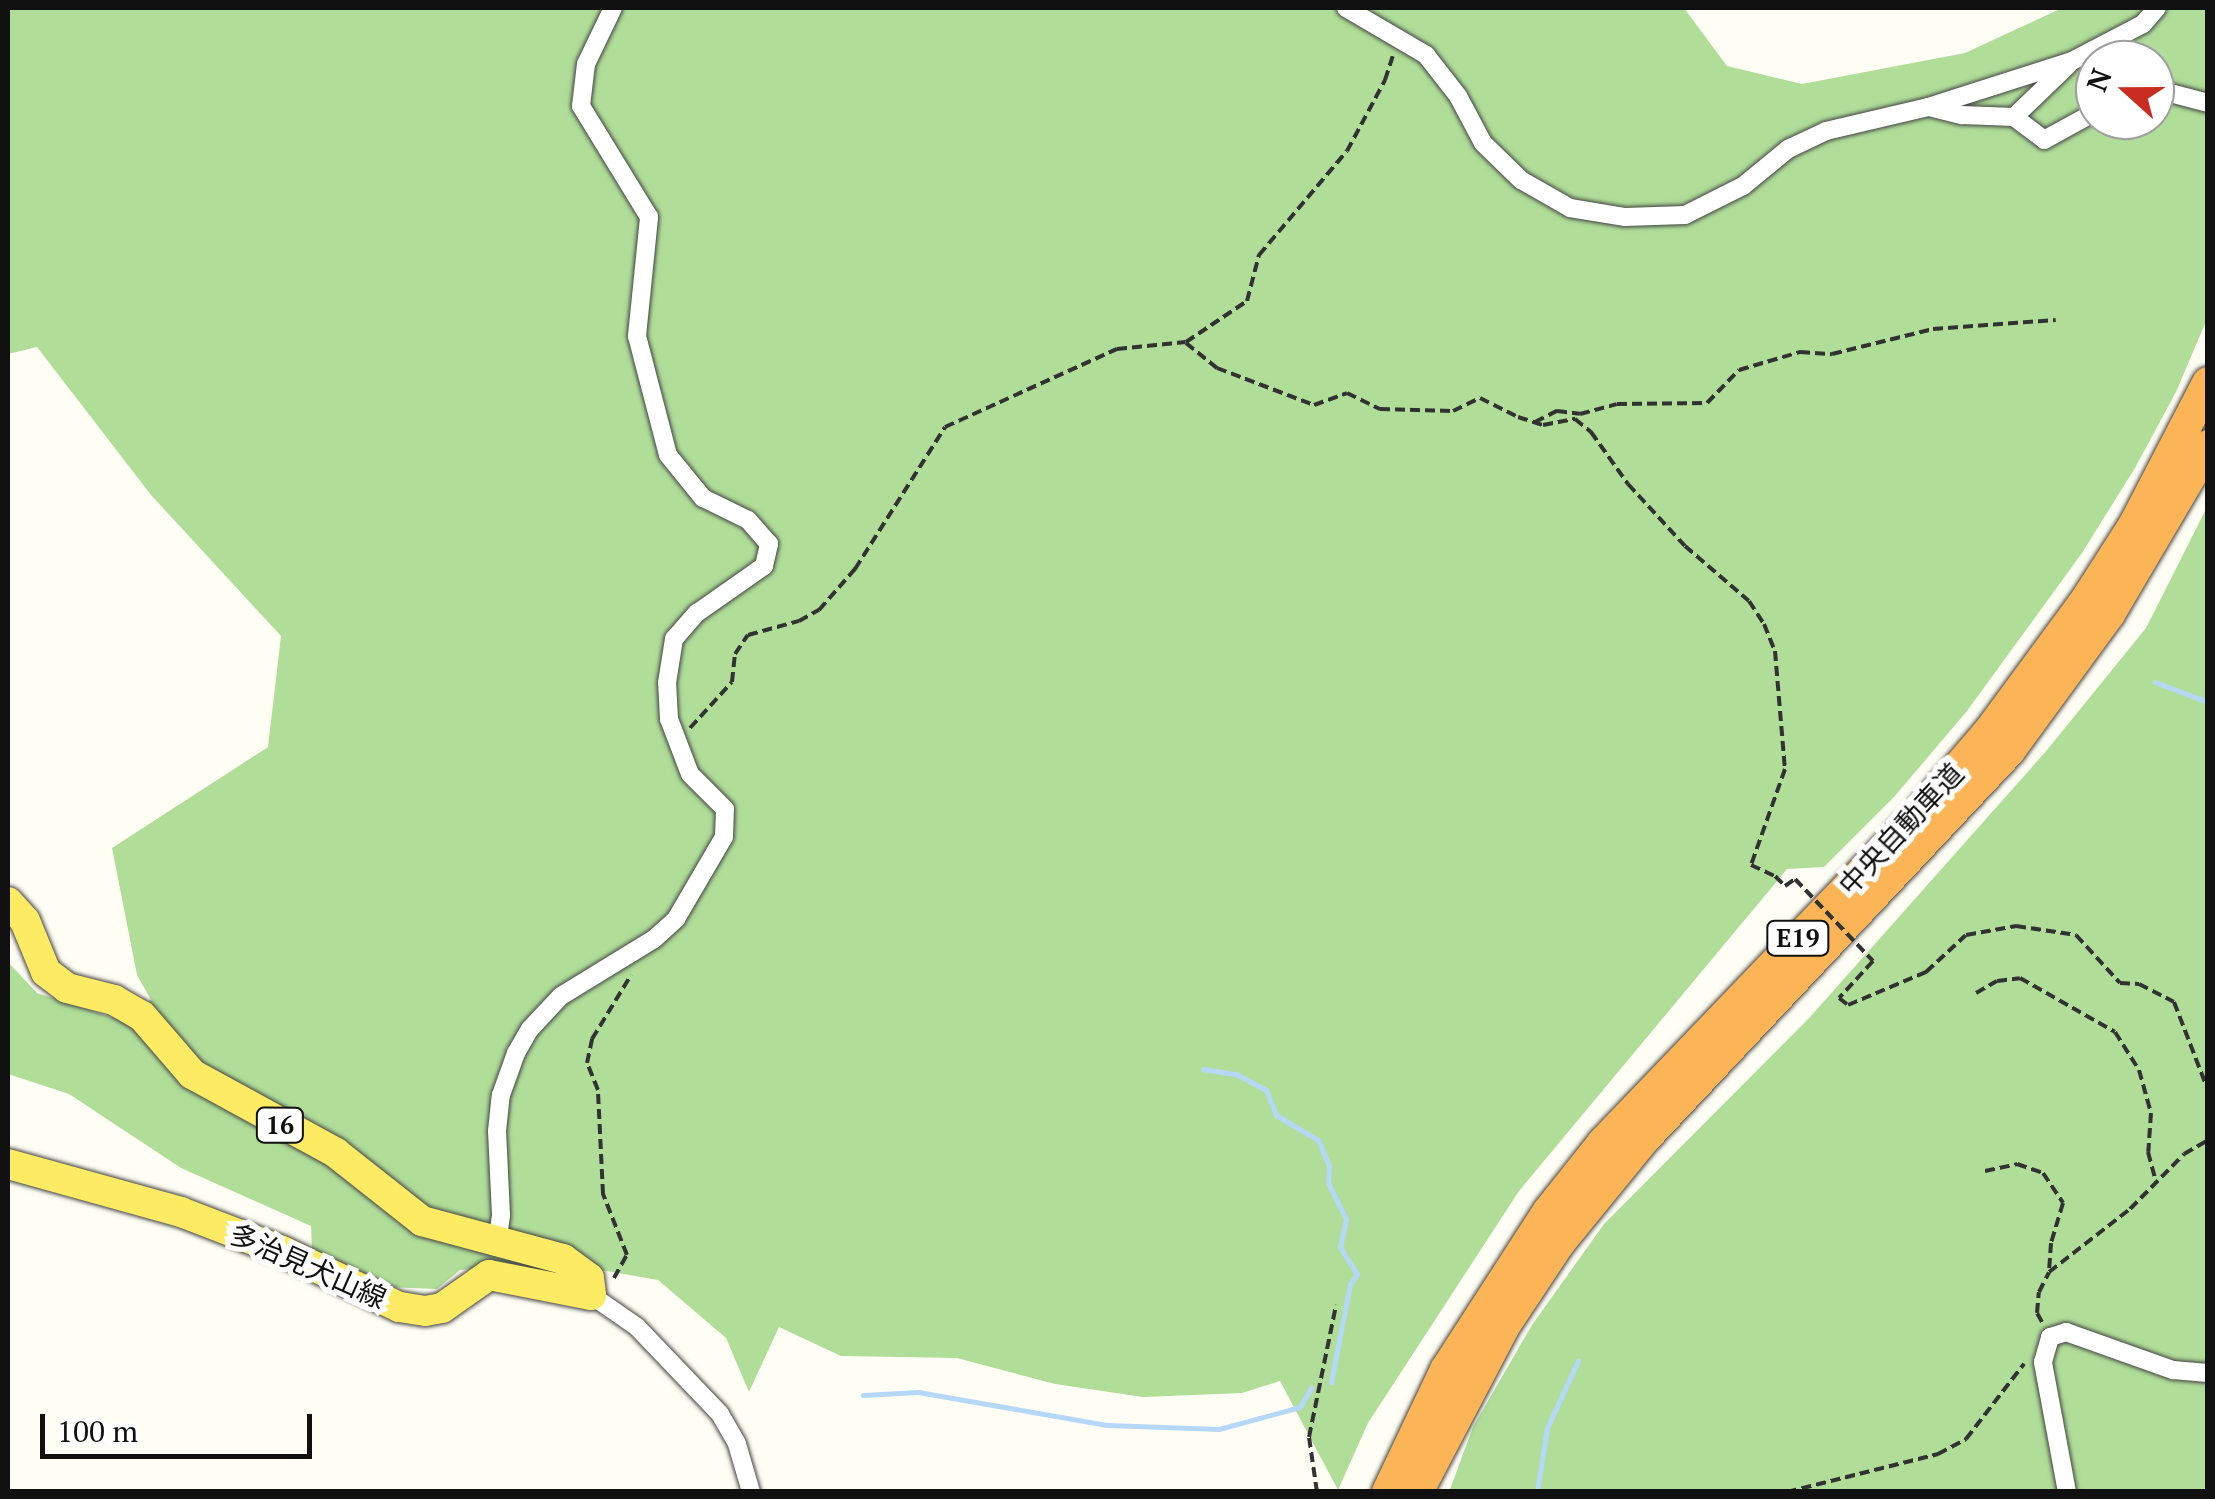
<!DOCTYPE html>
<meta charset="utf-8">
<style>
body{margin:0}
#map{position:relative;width:2215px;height:1499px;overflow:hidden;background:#fffef4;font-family:"PT Serif","Noto Sans JP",serif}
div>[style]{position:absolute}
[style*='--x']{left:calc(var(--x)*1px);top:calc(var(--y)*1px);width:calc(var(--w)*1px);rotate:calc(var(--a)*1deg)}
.forest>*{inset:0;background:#b0de99}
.stream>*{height:5px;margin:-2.5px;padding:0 2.5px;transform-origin:2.5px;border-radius:2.5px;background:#b5d8f9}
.path>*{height:4px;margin-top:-2px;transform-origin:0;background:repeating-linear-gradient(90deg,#323232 0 10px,transparent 0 15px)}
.roads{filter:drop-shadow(0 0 2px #434343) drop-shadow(0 0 2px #434343)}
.street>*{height:18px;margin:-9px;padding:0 9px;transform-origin:9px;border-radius:9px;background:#fff}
.primary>*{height:30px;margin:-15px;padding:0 15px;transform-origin:15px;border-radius:15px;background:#feeb64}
.highway>*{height:32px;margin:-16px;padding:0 16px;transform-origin:16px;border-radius:16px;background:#fbb556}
.path-bridge>*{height:4px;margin-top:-2px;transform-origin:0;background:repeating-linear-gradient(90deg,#323232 0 10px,transparent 0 15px)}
span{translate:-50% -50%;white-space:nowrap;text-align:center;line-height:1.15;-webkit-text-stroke:10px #fff;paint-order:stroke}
.shield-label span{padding:2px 8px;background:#fff;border:2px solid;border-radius:8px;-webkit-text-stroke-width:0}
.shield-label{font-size:25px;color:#101010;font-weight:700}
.street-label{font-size:28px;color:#101010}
.frame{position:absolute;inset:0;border:10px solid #101010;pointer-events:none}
.north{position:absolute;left:2075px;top:40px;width:100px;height:100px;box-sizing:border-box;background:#fff;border:2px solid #9f9f9f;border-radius:50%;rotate:291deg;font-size:28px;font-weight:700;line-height:40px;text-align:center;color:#101010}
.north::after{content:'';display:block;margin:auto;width:35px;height:45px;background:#c92c20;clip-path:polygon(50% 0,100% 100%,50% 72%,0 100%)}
.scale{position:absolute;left:40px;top:1414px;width:272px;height:45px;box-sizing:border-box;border:5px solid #101010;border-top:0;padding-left:12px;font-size:30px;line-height:35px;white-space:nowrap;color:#101010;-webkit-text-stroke:8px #fff;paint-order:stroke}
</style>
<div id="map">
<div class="forest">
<div style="clip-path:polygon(evenodd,8px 8px,1684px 8px,1727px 66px,1802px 84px,1965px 53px,2062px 8px,2207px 8px,2207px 319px,2176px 392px,2135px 468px,2082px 553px,1967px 711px,1894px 797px,1824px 867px,1787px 869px,1519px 1191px,1368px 1423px,1338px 1490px,1280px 1381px,1242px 1393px,1143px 1397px,1055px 1384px,957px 1358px,841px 1356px,779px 1327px,749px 1392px,726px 1338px,658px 1280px,549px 1261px,460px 1270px,437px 1289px,387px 1287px,312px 1249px,311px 1226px,181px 1168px,69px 1094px,8px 1074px,8px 962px,37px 993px,113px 1018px,151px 1000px,137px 975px,112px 848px,268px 747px,281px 636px,151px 495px,37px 347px,8px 354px,8px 8px,2095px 60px,2155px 60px,2155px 120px,2095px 120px,2095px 60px)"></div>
<div style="clip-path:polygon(2207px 507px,2207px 1491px,1449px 1492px,1473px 1427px,1532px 1325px,1604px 1224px,1810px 1017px,2047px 750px,2146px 628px)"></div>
</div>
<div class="stream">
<div style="--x:2155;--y:682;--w:57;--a:20.7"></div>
<div style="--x:1203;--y:1069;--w:33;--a:9"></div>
<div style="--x:1236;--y:1074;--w:34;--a:28"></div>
<div style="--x:1266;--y:1090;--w:27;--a:68"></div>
<div style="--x:1276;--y:1115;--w:49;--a:30.8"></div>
<div style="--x:1318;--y:1140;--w:28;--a:67"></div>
<div style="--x:1329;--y:1166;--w:17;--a:93"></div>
<div style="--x:1328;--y:1183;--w:40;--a:63.4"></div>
<div style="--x:1346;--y:1219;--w:29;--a:102"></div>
<div style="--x:1340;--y:1247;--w:32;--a:58"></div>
<div style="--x:1357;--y:1274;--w:12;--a:125"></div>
<div style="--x:1350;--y:1284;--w:100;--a:101"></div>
<div style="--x:863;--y:1395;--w:55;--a:-3.1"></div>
<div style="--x:918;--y:1392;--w:193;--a:9.9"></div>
<div style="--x:1108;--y:1425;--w:111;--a:2.1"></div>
<div style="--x:1219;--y:1429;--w:84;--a:-15.2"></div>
<div style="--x:1300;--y:1407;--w:22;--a:-60"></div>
<div style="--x:1537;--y:1492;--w:65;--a:-81.1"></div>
<div style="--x:1547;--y:1428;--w:74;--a:-65.2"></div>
</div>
<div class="path">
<div style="--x:1186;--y:343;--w:40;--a:39"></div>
<div style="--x:1217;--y:368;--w:104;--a:20.9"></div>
<div style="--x:1314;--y:405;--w:35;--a:-20"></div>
<div style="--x:1347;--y:393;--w:37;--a:26"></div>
<div style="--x:1380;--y:409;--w:73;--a:1.6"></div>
<div style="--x:1453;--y:411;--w:30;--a:-26"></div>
<div style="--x:1480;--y:398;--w:42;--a:26.6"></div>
<div style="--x:1518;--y:417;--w:26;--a:18"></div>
<div style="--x:1543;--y:425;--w:33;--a:-11"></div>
<div style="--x:1575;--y:419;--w:21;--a:39"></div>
<div style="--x:1591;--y:432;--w:64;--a:54.6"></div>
<div style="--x:1628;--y:484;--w:84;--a:47.4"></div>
<div style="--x:1685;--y:546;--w:84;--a:40.7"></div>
<div style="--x:1749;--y:601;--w:27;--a:57"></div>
<div style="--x:1764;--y:624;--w:29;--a:68"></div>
<div style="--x:1775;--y:651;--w:118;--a:85.2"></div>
<div style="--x:1785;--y:769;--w:102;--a:109.5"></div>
<div style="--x:1751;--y:865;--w:26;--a:25"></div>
<div style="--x:1775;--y:876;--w:14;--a:45"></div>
<div style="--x:1785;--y:886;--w:12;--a:-35"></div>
<div style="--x:1535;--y:422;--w:25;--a:-27"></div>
<div style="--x:1557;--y:411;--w:23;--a:7"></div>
<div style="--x:1580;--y:414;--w:38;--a:-15"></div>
<div style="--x:1617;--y:404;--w:90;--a:-0.6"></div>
<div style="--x:1707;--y:403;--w:46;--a:-45.9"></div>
<div style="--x:1739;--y:370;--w:64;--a:-16.4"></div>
<div style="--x:1800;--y:352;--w:32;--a:4"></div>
<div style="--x:1832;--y:354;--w:104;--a:-13.9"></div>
<div style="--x:1933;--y:329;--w:123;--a:-4.2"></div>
<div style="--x:690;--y:728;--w:62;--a:-47.6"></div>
<div style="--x:732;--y:682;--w:28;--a:-84"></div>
<div style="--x:735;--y:654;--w:23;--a:-56"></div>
<div style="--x:748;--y:635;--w:53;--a:-15.4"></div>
<div style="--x:799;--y:621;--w:23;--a:-29"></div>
<div style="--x:819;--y:610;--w:55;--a:-48.7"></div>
<div style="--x:855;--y:569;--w:168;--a:-57.6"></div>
<div style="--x:945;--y:427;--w:189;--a:-24.4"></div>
<div style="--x:1117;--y:349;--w:69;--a:-5.8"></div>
<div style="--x:1186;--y:342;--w:73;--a:-33.9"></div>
<div style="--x:1247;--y:301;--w:48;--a:-75.4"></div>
<div style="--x:1259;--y:255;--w:136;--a:-49.8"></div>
<div style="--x:1347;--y:151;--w:81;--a:-61.8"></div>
<div style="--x:1385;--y:80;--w:25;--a:-72"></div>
<div style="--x:1873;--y:961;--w:50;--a:132.6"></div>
<div style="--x:1839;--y:998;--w:11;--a:38"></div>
<div style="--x:1848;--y:1005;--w:85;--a:-22.9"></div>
<div style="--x:1926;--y:972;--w:54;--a:-42.8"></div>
<div style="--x:1966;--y:935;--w:51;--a:-10.2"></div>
<div style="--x:2016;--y:926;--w:61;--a:8.5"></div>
<div style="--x:2076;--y:935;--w:65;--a:47.5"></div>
<div style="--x:2120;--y:983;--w:19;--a:3"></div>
<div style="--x:2139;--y:984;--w:39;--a:27"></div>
<div style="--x:2174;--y:1002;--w:94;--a:68.9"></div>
<div style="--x:1976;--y:993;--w:24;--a:-30"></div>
<div style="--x:1997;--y:981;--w:23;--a:-7"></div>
<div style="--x:2020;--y:978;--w:109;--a:29.6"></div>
<div style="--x:2115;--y:1032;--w:45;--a:57.7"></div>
<div style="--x:2139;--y:1070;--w:45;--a:74.4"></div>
<div style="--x:2151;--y:1113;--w:39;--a:94"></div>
<div style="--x:2148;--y:1152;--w:31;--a:75"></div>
<div style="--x:1985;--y:1171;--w:33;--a:-12"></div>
<div style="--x:2017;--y:1164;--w:28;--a:19"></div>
<div style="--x:2043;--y:1173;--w:36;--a:56"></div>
<div style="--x:2063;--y:1203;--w:42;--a:106.7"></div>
<div style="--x:2051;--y:1243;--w:29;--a:94"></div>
<div style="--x:614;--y:1278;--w:26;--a:-61"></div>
<div style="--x:627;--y:1255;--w:66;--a:-111.5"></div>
<div style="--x:603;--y:1194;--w:104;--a:-92.8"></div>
<div style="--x:598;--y:1090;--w:29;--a:-112"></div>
<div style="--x:587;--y:1063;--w:25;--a:-78"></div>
<div style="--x:592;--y:1039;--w:75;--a:-58.6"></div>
<div style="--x:2042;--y:1322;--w:10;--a:-119"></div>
<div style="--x:2037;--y:1313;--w:21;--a:-85"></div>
<div style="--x:2039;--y:1292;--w:22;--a:-63"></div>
<div style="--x:2049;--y:1272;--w:103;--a:-37.9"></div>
<div style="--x:2130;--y:1209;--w:77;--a:-45.5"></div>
<div style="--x:2184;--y:1154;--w:28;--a:-30"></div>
<div style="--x:1317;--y:1492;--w:56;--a:-98.3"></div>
<div style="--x:1309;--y:1437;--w:135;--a:-78.4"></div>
<div style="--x:1787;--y:1492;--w:156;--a:-14.1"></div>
<div style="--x:1938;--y:1454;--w:32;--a:-28"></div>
<div style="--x:1966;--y:1439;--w:95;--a:-52.3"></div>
</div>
<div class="roads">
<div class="street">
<div style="--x:1346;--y:8;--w:93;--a:30.4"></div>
<div style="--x:1426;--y:55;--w:52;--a:52"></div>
<div style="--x:1458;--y:96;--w:53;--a:62"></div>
<div style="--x:1483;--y:143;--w:53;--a:44.2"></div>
<div style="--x:1521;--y:180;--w:56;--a:29.7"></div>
<div style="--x:1570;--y:208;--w:56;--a:9.3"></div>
<div style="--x:1625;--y:217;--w:60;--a:-1.9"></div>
<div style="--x:1685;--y:215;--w:65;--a:-26.6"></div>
<div style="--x:1743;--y:186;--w:58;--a:-39.4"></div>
<div style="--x:1788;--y:149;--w:42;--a:-25.3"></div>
<div style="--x:1826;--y:131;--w:105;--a:-13.2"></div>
<div style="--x:1928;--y:107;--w:151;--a:-17.7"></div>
<div style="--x:2072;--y:61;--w:80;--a:-27.5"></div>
<div style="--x:2143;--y:24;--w:21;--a:-49"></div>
<div style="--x:2155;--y:89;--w:55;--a:14.8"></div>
<div style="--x:1929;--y:107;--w:34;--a:14"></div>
<div style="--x:1962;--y:115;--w:52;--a:2.2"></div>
<div style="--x:2014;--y:117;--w:38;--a:37"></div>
<div style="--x:2044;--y:140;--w:58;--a:-28.8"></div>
<div style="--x:2014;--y:117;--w:75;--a:-43.9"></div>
<div style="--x:497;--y:1244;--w:29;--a:-82"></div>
<div style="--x:501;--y:1215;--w:84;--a:-92.7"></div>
<div style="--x:497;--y:1131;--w:36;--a:-84"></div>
<div style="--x:501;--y:1095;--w:45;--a:-70.3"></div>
<div style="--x:516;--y:1053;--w:28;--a:-60"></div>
<div style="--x:530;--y:1029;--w:45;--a:-46.8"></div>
<div style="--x:561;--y:996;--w:109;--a:-31.5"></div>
<div style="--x:654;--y:939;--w:30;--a:-42"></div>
<div style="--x:676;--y:919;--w:95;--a:-59.7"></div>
<div style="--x:724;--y:837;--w:28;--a:-88"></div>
<div style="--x:725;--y:809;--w:49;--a:-135"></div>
<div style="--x:690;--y:774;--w:59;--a:-110.9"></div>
<div style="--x:669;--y:719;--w:36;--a:-93"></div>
<div style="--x:667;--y:683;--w:45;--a:-81"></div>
<div style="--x:674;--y:639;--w:35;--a:-49"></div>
<div style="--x:697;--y:613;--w:82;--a:-35"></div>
<div style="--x:764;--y:566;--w:23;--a:-77"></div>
<div style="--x:769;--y:544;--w:32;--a:-131"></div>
<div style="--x:748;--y:520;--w:50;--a:-153.9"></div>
<div style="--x:703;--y:498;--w:55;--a:-129.1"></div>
<div style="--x:668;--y:455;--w:123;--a:-104.6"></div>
<div style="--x:637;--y:336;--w:120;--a:-84.2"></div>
<div style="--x:649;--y:217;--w:130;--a:-121.5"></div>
<div style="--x:581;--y:106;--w:42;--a:-83.2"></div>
<div style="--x:586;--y:64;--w:62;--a:-64.3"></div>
<div style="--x:591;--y:1295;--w:56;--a:34.8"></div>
<div style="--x:637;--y:1327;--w:120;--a:46.3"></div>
<div style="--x:720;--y:1414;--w:34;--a:60"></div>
<div style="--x:737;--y:1444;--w:50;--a:73.7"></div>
<div style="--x:2067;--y:1492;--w:132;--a:-100.5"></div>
<div style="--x:2043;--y:1362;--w:26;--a:-74"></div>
<div style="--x:2050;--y:1337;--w:17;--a:-17"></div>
<div style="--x:2066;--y:1332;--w:114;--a:19.6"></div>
<div style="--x:2173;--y:1370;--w:35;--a:5"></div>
</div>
<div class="primary">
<div style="--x:8;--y:902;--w:25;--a:48"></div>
<div style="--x:25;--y:921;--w:55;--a:67.6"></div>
<div style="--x:46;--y:972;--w:26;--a:37"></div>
<div style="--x:67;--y:988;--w:49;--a:14.3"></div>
<div style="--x:114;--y:1000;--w:32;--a:30"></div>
<div style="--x:142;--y:1016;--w:77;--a:49.2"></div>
<div style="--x:192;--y:1074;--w:164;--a:28.7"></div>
<div style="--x:336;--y:1153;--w:110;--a:38.3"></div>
<div style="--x:422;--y:1221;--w:146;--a:15.1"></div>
<div style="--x:563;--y:1259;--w:32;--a:36"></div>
<div style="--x:589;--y:1278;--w:17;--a:83"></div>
<div style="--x:591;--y:1295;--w:104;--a:-168.9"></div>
<div style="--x:489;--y:1275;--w:57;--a:144.9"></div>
<div style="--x:442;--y:1308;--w:17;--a:170"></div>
<div style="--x:425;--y:1311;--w:26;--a:-171"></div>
<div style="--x:399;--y:1307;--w:130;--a:-154.4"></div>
<div style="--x:282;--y:1251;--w:108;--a:-158.9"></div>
<div style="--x:181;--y:1212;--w:180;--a:-164.5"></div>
</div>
<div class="highway">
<div style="--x:1388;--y:1492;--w:135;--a:-64.6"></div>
<div style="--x:1446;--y:1370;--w:189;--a:-57.1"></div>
<div style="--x:1549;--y:1211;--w:87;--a:-51.5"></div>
<div style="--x:1603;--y:1143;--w:457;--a:-46.2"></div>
<div style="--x:1919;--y:813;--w:107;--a:-49.2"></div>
<div style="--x:1989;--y:732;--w:165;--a:-53.6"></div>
<div style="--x:2087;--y:599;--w:89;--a:-57.4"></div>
<div style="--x:2135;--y:524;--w:159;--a:-62.6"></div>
<div style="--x:1417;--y:1492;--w:187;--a:-62.3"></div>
<div style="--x:1504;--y:1326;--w:100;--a:-56.5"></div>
<div style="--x:1559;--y:1243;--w:133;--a:-50.8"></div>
<div style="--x:1643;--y:1140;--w:534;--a:-46.74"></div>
<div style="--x:2009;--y:751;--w:170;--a:-53.9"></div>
<div style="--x:2109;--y:614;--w:195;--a:-59.5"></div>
</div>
</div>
<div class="path-bridge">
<div style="--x:1795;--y:879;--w:113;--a:46.4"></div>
</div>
<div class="shield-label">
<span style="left:1798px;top:938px">E19</span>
<span style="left:280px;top:1125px">16</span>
</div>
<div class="street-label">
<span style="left:1901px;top:829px;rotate:-47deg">中央自動車道</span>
<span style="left:308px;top:1266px;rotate:24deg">多治見犬山線</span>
</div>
<div class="frame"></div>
<div class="north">N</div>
<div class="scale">100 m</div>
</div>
